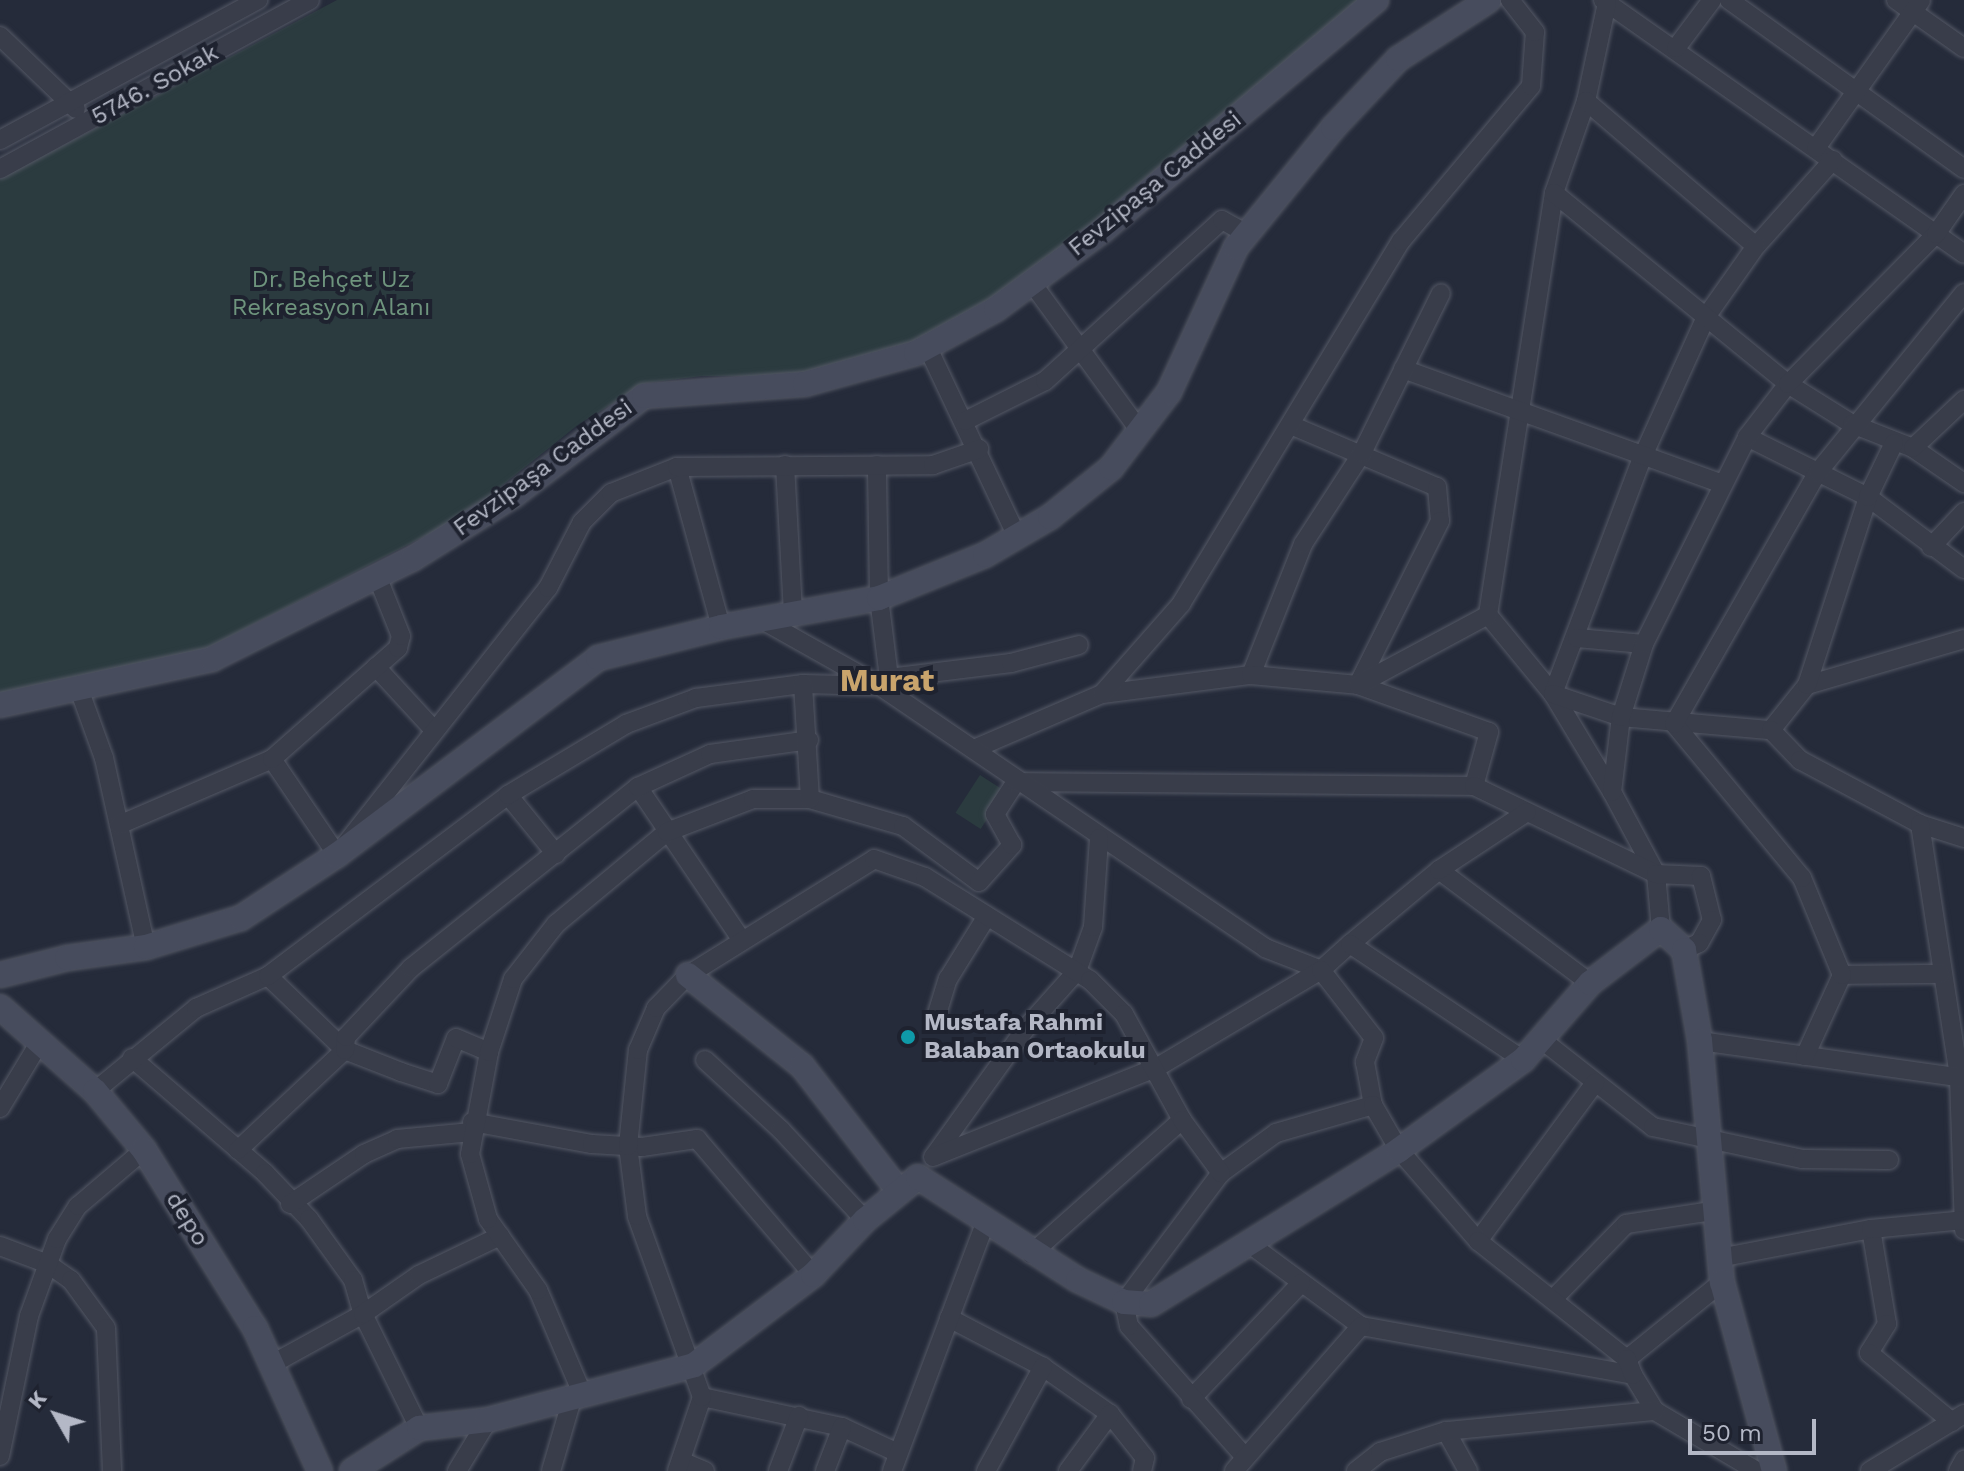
<!DOCTYPE html>
<meta charset="utf-8">
<style>
body{margin:0}
#map{position:relative;width:1964px;height:1471px;overflow:hidden;background:#252b3a;font-family:"Work Sans",sans-serif}
div>[style]{position:absolute}
[style*='--x']{left:calc(var(--x)*1px);top:calc(var(--y)*1px);width:calc(var(--w)*1px);rotate:calc(var(--a)*1deg)}
.green>*{inset:0;background:#2b3b3f;transform-origin:0 0}
.roads{filter:drop-shadow(0 0 2px #545865) drop-shadow(0 0 2px #545865)}
.street>*{height:18px;margin:-9px;padding:0 9px;transform-origin:9px;border-radius:9px;background:#393d4a}
.secondary>*{height:24px;margin:-12px;padding:0 12px;transform-origin:12px;border-radius:12px;background:#474c5d}
.dots>*{width:22px;height:22px;translate:-50% -50%;box-sizing:border-box;border:4px solid #1e222f;border-radius:50%}
span{translate:-50% -50%;white-space:nowrap;text-align:center;line-height:1.15;-webkit-text-stroke:8px #1e222f;paint-order:stroke}
.street-label{font-size:24px;color:#b4b8c6}
.park-label{font-size:24px;color:#6e947d}
.poi-label{font-size:24px;color:#b4b8c6;font-weight:700}
.left{translate:0 -50%;text-align:left}
.district-label{font-size:32px;color:#c9a46c;font-weight:700}
.north{position:absolute;left:16px;top:1375px;width:80px;height:80px;-webkit-text-stroke:6px #1e222f;paint-order:stroke;rotate:309deg;font-size:22px;font-weight:700;line-height:32px;text-align:center;color:#b4b8c6}
.north::after{content:'';display:block;margin:auto;width:28px;height:36px;background:#b4b8c6;clip-path:polygon(50% 0,100% 100%,50% 72%,0 100%)}
.scale{position:absolute;left:1688px;top:1419px;width:128px;height:36px;box-sizing:border-box;border:4px solid #b4b8c6;border-top:0;padding-left:10px;font-size:24px;line-height:28px;white-space:nowrap;color:#b4b8c6;-webkit-text-stroke:6px #1e222f;paint-order:stroke}
</style>
<div id="map">
<div class="green">
<div style="clip-path:polygon(337px 0,1362px 0,1173px 173px,926px 343px,817px 376px,702px 376px,647px 383px,579px 424px,464px 516px,219px 642px,186px 658px,0 703px,0 179px)"></div>
<div style="left:980px;top:775px;width:30px;height:45px;rotate:33deg"></div>
</div>
<div class="roads">
<div class="street">
<div style="--x:1603;--y:0;--w:441;--a:35.1"></div>
<div style="--x:1729;--y:0;--w:289;--a:35.7"></div>
<div style="--x:1896;--y:0;--w:83;--a:35.2"></div>
<div style="--x:1607;--y:3;--w:100;--a:102.1"></div>
<div style="--x:1586;--y:101;--w:97;--a:109.2"></div>
<div style="--x:1554;--y:193;--w:427;--a:98.9"></div>
<div style="--x:1488;--y:615;--w:102;--a:50.6"></div>
<div style="--x:1553;--y:694;--w:114;--a:59"></div>
<div style="--x:1612;--y:792;--w:93;--a:61.8"></div>
<div style="--x:1656;--y:874;--w:55;--a:84.8"></div>
<div style="--x:0;--y:36;--w:105;--a:43.8"></div>
<div style="--x:1676;--y:48;--w:60;--a:-53.1"></div>
<div style="--x:1586;--y:101;--w:223;--a:40.5"></div>
<div style="--x:0;--y:140;--w:294;--a:-28.5"></div>
<div style="--x:1816;--y:148;--w:181;--a:-54.6"></div>
<div style="--x:1833;--y:160;--w:115;--a:131.8"></div>
<div style="--x:1756;--y:246;--w:87;--a:125.2"></div>
<div style="--x:1706;--y:317;--w:155;--a:114.4"></div>
<div style="--x:1642;--y:458;--w:252;--a:110.7"></div>
<div style="--x:1553;--y:694;--w:72;--a:18.7"></div>
<div style="--x:1621;--y:717;--w:151;--a:5"></div>
<div style="--x:1771;--y:730;--w:58;--a:-51.3"></div>
<div style="--x:1807;--y:685;--w:164;--a:-16.3"></div>
<div style="--x:0;--y:169;--w:353;--a:-28.6"></div>
<div style="--x:1554;--y:193;--w:302;--a:39.2"></div>
<div style="--x:1788;--y:384;--w:75;--a:32"></div>
<div style="--x:1852;--y:424;--w:66;--a:21.5"></div>
<div style="--x:1913;--y:448;--w:62;--a:34.5"></div>
<div style="--x:1032;--y:283;--w:183;--a:53.9"></div>
<div style="--x:927;--y:346;--w:210;--a:64.7"></div>
<div style="--x:1403;--y:369;--w:339;--a:19.8"></div>
<div style="--x:965;--y:421;--w:89;--a:-26.6"></div>
<div style="--x:1045;--y:381;--w:239;--a:-42.3"></div>
<div style="--x:1222;--y:220;--w:29;--a:29"></div>
<div style="--x:1293;--y:426;--w:156;--a:23"></div>
<div style="--x:1437;--y:487;--w:34;--a:85"></div>
<div style="--x:1440;--y:521;--w:183;--a:116.6"></div>
<div style="--x:1358;--y:685;--w:139;--a:19.7"></div>
<div style="--x:1489;--y:732;--w:56;--a:105.5"></div>
<div style="--x:1747;--y:437;--w:135;--a:26.4"></div>
<div style="--x:1868;--y:497;--w:120;--a:36.9"></div>
<div style="--x:1913;--y:448;--w:70;--a:-43.3"></div>
<div style="--x:785;--y:465;--w:147;--a:86.9"></div>
<div style="--x:677;--y:467;--w:166;--a:74.6"></div>
<div style="--x:1931;--y:547;--w:48;--a:-46.7"></div>
<div style="--x:764;--y:621;--w:133;--a:29.3"></div>
<div style="--x:880;--y:686;--w:12;--a:-42"></div>
<div style="--x:889;--y:678;--w:81;--a:-97.1"></div>
<div style="--x:879;--y:598;--w:133;--a:-90.9"></div>
<div style="--x:1577;--y:638;--w:67;--a:5.1"></div>
<div style="--x:376;--y:667;--w:86;--a:47.4"></div>
<div style="--x:1251;--y:675;--w:141;--a:-68.3"></div>
<div style="--x:1303;--y:544;--w:108;--a:-57"></div>
<div style="--x:1362;--y:453;--w:178;--a:-63.7"></div>
<div style="--x:889;--y:678;--w:123;--a:-7"></div>
<div style="--x:1011;--y:663;--w:70;--a:-14.8"></div>
<div style="--x:1807;--y:685;--w:198;--a:-72"></div>
<div style="--x:1868;--y:497;--w:60;--a:-64.3"></div>
<div style="--x:79;--y:689;--w:73;--a:70.1"></div>
<div style="--x:104;--y:758;--w:194;--a:77.5"></div>
<div style="--x:1102;--y:694;--w:150;--a:-7.3"></div>
<div style="--x:1251;--y:675;--w:107;--a:5.3"></div>
<div style="--x:1358;--y:685;--w:148;--a:-28.3"></div>
<div style="--x:1771;--y:730;--w:42;--a:46"></div>
<div style="--x:1800;--y:760;--w:136;--a:28.1"></div>
<div style="--x:1920;--y:824;--w:46;--a:17.7"></div>
<div style="--x:974;--y:749;--w:139;--a:-23.3"></div>
<div style="--x:1102;--y:694;--w:120;--a:-48.7"></div>
<div style="--x:1181;--y:604;--w:424;--a:-58.8"></div>
<div style="--x:1401;--y:241;--w:202;--a:-50"></div>
<div style="--x:1531;--y:86;--w:54;--a:-85.8"></div>
<div style="--x:1535;--y:32;--w:41;--a:-128"></div>
<div style="--x:272;--y:759;--w:116;--a:55.9"></div>
<div style="--x:337;--y:855;--w:340;--a:-51.7"></div>
<div style="--x:548;--y:588;--w:74;--a:-62.7"></div>
<div style="--x:582;--y:522;--w:41;--a:-45"></div>
<div style="--x:611;--y:493;--w:71;--a:-21.5"></div>
<div style="--x:677;--y:467;--w:256;--a:-0.4"></div>
<div style="--x:933;--y:465;--w:49;--a:-19.2"></div>
<div style="--x:638;--y:787;--w:184;--a:55.9"></div>
<div style="--x:1612;--y:792;--w:76;--a:-83.2"></div>
<div style="--x:1621;--y:717;--w:77;--a:-72.5"></div>
<div style="--x:1644;--y:644;--w:231;--a:-63.5"></div>
<div style="--x:1747;--y:437;--w:67;--a:-52.3"></div>
<div style="--x:1788;--y:384;--w:211;--a:-45.4"></div>
<div style="--x:1936;--y:234;--w:49;--a:-55"></div>
<div style="--x:508;--y:795;--w:76;--a:50.9"></div>
<div style="--x:810;--y:799;--w:97;--a:16.2"></div>
<div style="--x:903;--y:826;--w:94;--a:36.4"></div>
<div style="--x:979;--y:882;--w:50;--a:-48.3"></div>
<div style="--x:1012;--y:845;--w:35;--a:-119"></div>
<div style="--x:995;--y:814;--w:38;--a:-57"></div>
<div style="--x:1016;--y:782;--w:458;--a:0.5"></div>
<div style="--x:1474;--y:786;--w:202;--a:25.8"></div>
<div style="--x:1656;--y:874;--w:45;--a:2.5"></div>
<div style="--x:1701;--y:876;--w:45;--a:76"></div>
<div style="--x:1712;--y:920;--w:26;--a:119"></div>
<div style="--x:1699;--y:943;--w:17;--a:155"></div>
<div style="--x:1920;--y:824;--w:256;--a:81.2"></div>
<div style="--x:1959;--y:1077;--w:153;--a:88.1"></div>
<div style="--x:119;--y:825;--w:167;--a:-23.3"></div>
<div style="--x:272;--y:759;--w:168;--a:-41.4"></div>
<div style="--x:398;--y:648;--w:12;--a:-76"></div>
<div style="--x:401;--y:636;--w:65;--a:-111.8"></div>
<div style="--x:1439;--y:870;--w:189;--a:36.8"></div>
<div style="--x:1350;--y:944;--w:116;--a:-39.7"></div>
<div style="--x:1439;--y:870;--w:105;--a:-33.4"></div>
<div style="--x:1842;--y:975;--w:99;--a:-0.6"></div>
<div style="--x:268;--y:976;--w:107;--a:43.9"></div>
<div style="--x:345;--y:1050;--w:60;--a:21.4"></div>
<div style="--x:401;--y:1072;--w:39;--a:18"></div>
<div style="--x:438;--y:1084;--w:49;--a:-68.6"></div>
<div style="--x:456;--y:1038;--w:36;--a:23"></div>
<div style="--x:937;--y:1014;--w:37;--a:-73"></div>
<div style="--x:948;--y:979;--w:74;--a:-58.2"></div>
<div style="--x:1542;--y:1040;--w:141;--a:38.1"></div>
<div style="--x:1653;--y:1127;--w:152;--a:12.1"></div>
<div style="--x:1802;--y:1159;--w:87;--a:0.7"></div>
<div style="--x:1700;--y:1041;--w:267;--a:8"></div>
<div style="--x:1805;--y:1056;--w:89;--a:-65.4"></div>
<div style="--x:1842;--y:975;--w:105;--a:-112.4"></div>
<div style="--x:1802;--y:878;--w:200;--a:-129.7"></div>
<div style="--x:1674;--y:724;--w:290;--a:-60.3"></div>
<div style="--x:1818;--y:472;--w:231;--a:-50.8"></div>
<div style="--x:132;--y:1058;--w:176;--a:40.8"></div>
<div style="--x:265;--y:1173;--w:64;--a:46.3"></div>
<div style="--x:309;--y:1219;--w:75;--a:54.2"></div>
<div style="--x:353;--y:1280;--w:35;--a:74"></div>
<div style="--x:363;--y:1314;--w:127;--a:63.8"></div>
<div style="--x:705;--y:1060;--w:103;--a:42.6"></div>
<div style="--x:781;--y:1130;--w:123;--a:47"></div>
<div style="--x:95;--y:1091;--w:131;--a:-39.4"></div>
<div style="--x:196;--y:1008;--w:79;--a:-24"></div>
<div style="--x:268;--y:976;--w:301;--a:-37"></div>
<div style="--x:508;--y:795;--w:138;--a:-31"></div>
<div style="--x:626;--y:724;--w:75;--a:-20.4"></div>
<div style="--x:696;--y:698;--w:108;--a:-7.5"></div>
<div style="--x:803;--y:684;--w:77;--a:1.5"></div>
<div style="--x:880;--y:686;--w:466;--a:34.2"></div>
<div style="--x:1265;--y:948;--w:60;--a:21.4"></div>
<div style="--x:1321;--y:970;--w:39;--a:-42"></div>
<div style="--x:1350;--y:944;--w:208;--a:33.8"></div>
<div style="--x:0;--y:1108;--w:79;--a:-58.9"></div>
<div style="--x:472;--y:1122;--w:122;--a:10.4"></div>
<div style="--x:592;--y:1144;--w:50;--a:3.4"></div>
<div style="--x:642;--y:1147;--w:56;--a:-8.3"></div>
<div style="--x:697;--y:1139;--w:179;--a:49.5"></div>
<div style="--x:238;--y:1150;--w:146;--a:-43.1"></div>
<div style="--x:345;--y:1050;--w:13;--a:-86"></div>
<div style="--x:346;--y:1037;--w:95;--a:-46.7"></div>
<div style="--x:411;--y:968;--w:290;--a:-38.6"></div>
<div style="--x:638;--y:787;--w:79;--a:-24.6"></div>
<div style="--x:710;--y:754;--w:100;--a:-8"></div>
<div style="--x:934;--y:1156;--w:158;--a:-54.3"></div>
<div style="--x:1026;--y:1028;--w:76;--a:-48.2"></div>
<div style="--x:1077;--y:971;--w:47;--a:-70"></div>
<div style="--x:1093;--y:927;--w:89;--a:-86.1"></div>
<div style="--x:933;--y:1157;--w:240;--a:-21.8"></div>
<div style="--x:1156;--y:1068;--w:192;--a:-30.7"></div>
<div style="--x:1321;--y:970;--w:86;--a:52.1"></div>
<div style="--x:1374;--y:1038;--w:26;--a:111"></div>
<div style="--x:1365;--y:1062;--w:44;--a:79.5"></div>
<div style="--x:290;--y:1204;--w:89;--a:-34"></div>
<div style="--x:364;--y:1154;--w:36;--a:-24"></div>
<div style="--x:397;--y:1139;--w:75;--a:-5.3"></div>
<div style="--x:1871;--y:1229;--w:96;--a:80.4"></div>
<div style="--x:1887;--y:1324;--w:34;--a:122"></div>
<div style="--x:1869;--y:1353;--w:108;--a:39.7"></div>
<div style="--x:1478;--y:1241;--w:197;--a:-53.5"></div>
<div style="--x:1251;--y:1245;--w:137;--a:36.4"></div>
<div style="--x:1361;--y:1326;--w:276;--a:10.2"></div>
<div style="--x:1633;--y:1375;--w:42;--a:58.6"></div>
<div style="--x:1655;--y:1411;--w:118;--a:30.5"></div>
<div style="--x:0;--y:1246;--w:51;--a:20.6"></div>
<div style="--x:48;--y:1264;--w:28;--a:35"></div>
<div style="--x:71;--y:1280;--w:59;--a:53.9"></div>
<div style="--x:106;--y:1328;--w:143;--a:87.6"></div>
<div style="--x:1031;--y:1254;--w:202;--a:-41.6"></div>
<div style="--x:1719;--y:1258;--w:155;--a:-10.8"></div>
<div style="--x:1871;--y:1229;--w:93;--a:-5.5"></div>
<div style="--x:1555;--y:1297;--w:102;--a:-45.8"></div>
<div style="--x:1626;--y:1224;--w:87;--a:-8.6"></div>
<div style="--x:949;--y:1318;--w:106;--a:27.5"></div>
<div style="--x:1043;--y:1367;--w:82;--a:35"></div>
<div style="--x:1110;--y:1414;--w:56;--a:51.5"></div>
<div style="--x:1145;--y:1458;--w:13;--a:103"></div>
<div style="--x:1627;--y:1359;--w:122;--a:-39"></div>
<div style="--x:274;--y:1363;--w:102;--a:-28.8"></div>
<div style="--x:363;--y:1314;--w:68;--a:-34.9"></div>
<div style="--x:419;--y:1275;--w:90;--a:-25.7"></div>
<div style="--x:582;--y:1393;--w:112;--a:-113.1"></div>
<div style="--x:538;--y:1290;--w:87;--a:-125.2"></div>
<div style="--x:488;--y:1219;--w:67;--a:-105.5"></div>
<div style="--x:470;--y:1154;--w:104;--a:-79.4"></div>
<div style="--x:489;--y:1052;--w:77;--a:-71.8"></div>
<div style="--x:513;--y:979;--w:70;--a:-52"></div>
<div style="--x:556;--y:924;--w:144;--a:-39.7"></div>
<div style="--x:667;--y:832;--w:92;--a:-21"></div>
<div style="--x:753;--y:799;--w:57;--a:0"></div>
<div style="--x:810;--y:799;--w:115;--a:-93.5"></div>
<div style="--x:702;--y:1397;--w:143;--a:12.1"></div>
<div style="--x:842;--y:1427;--w:62;--a:24.9"></div>
<div style="--x:1191;--y:1399;--w:160;--a:-46.5"></div>
<div style="--x:1446;--y:1431;--w:46;--a:61.2"></div>
<div style="--x:0;--y:1456;--w:143;--a:-78.3"></div>
<div style="--x:29;--y:1316;--w:82;--a:-70"></div>
<div style="--x:57;--y:1239;--w:39;--a:-58"></div>
<div style="--x:78;--y:1206;--w:87;--a:-40.3"></div>
<div style="--x:1245;--y:1457;--w:175;--a:-131.5"></div>
<div style="--x:1129;--y:1326;--w:25;--a:-102"></div>
<div style="--x:1124;--y:1302;--w:161;--a:-53.1"></div>
<div style="--x:1221;--y:1173;--w:68;--a:-36"></div>
<div style="--x:1276;--y:1133;--w:101;--a:-16.1"></div>
<div style="--x:1373;--y:1105;--w:52;--a:60"></div>
<div style="--x:1399;--y:1150;--w:121;--a:49"></div>
<div style="--x:1478;--y:1241;--w:190;--a:38.4"></div>
<div style="--x:1627;--y:1359;--w:17;--a:69"></div>
<div style="--x:681;--y:1461;--w:26;--a:23"></div>
<div style="--x:457;--y:1471;--w:60;--a:-58.7"></div>
<div style="--x:551;--y:1471;--w:75;--a:-73.7"></div>
<div style="--x:677;--y:1471;--w:78;--a:-71.3"></div>
<div style="--x:702;--y:1397;--w:192;--a:-109.8"></div>
<div style="--x:637;--y:1216;--w:71;--a:-97.3"></div>
<div style="--x:628;--y:1146;--w:97;--a:-84.1"></div>
<div style="--x:638;--y:1050;--w:46;--a:-66.8"></div>
<div style="--x:656;--y:1008;--w:46;--a:-45.9"></div>
<div style="--x:688;--y:975;--w:219;--a:-31.9"></div>
<div style="--x:874;--y:859;--w:54;--a:19.4"></div>
<div style="--x:925;--y:877;--w:195;--a:32"></div>
<div style="--x:1090;--y:980;--w:48;--a:45"></div>
<div style="--x:1124;--y:1014;--w:121;--a:61.3"></div>
<div style="--x:1182;--y:1120;--w:66;--a:53.7"></div>
<div style="--x:778;--y:1471;--w:59;--a:-69.1"></div>
<div style="--x:825;--y:1471;--w:47;--a:-68.9"></div>
<div style="--x:892;--y:1471;--w:265;--a:-69.4"></div>
<div style="--x:986;--y:1471;--w:119;--a:-61.3"></div>
<div style="--x:1068;--y:1471;--w:71;--a:-53.6"></div>
<div style="--x:1234;--y:1471;--w:193;--a:-48.8"></div>
<div style="--x:1356;--y:1471;--w:31;--a:-38"></div>
<div style="--x:1380;--y:1452;--w:69;--a:-17.7"></div>
<div style="--x:1446;--y:1431;--w:210;--a:-5.5"></div>
<div style="--x:1870;--y:1471;--w:110;--a:-31.2"></div>
<div style="--x:1958;--y:1471;--w:13;--a:-61"></div>
</div>
<div class="secondary">
<div style="--x:0;--y:705;--w:217;--a:-12.2"></div>
<div style="--x:212;--y:659;--w:224;--a:-26.6"></div>
<div style="--x:412;--y:559;--w:120;--a:-32.1"></div>
<div style="--x:514;--y:495;--w:163;--a:-37.3"></div>
<div style="--x:644;--y:396;--w:161;--a:-4.3"></div>
<div style="--x:805;--y:384;--w:115;--a:-15.6"></div>
<div style="--x:916;--y:353;--w:91;--a:-28.8"></div>
<div style="--x:996;--y:309;--w:133;--a:-36.4"></div>
<div style="--x:1103;--y:230;--w:357;--a:-40.1"></div>
<div style="--x:0;--y:975;--w:69;--a:-14.2"></div>
<div style="--x:67;--y:958;--w:80;--a:-7.9"></div>
<div style="--x:146;--y:947;--w:99;--a:-17"></div>
<div style="--x:241;--y:918;--w:115;--a:-33.3"></div>
<div style="--x:337;--y:855;--w:327;--a:-37"></div>
<div style="--x:598;--y:658;--w:127;--a:-14.1"></div>
<div style="--x:721;--y:627;--w:161;--a:-10.4"></div>
<div style="--x:879;--y:598;--w:114;--a:-22.1"></div>
<div style="--x:985;--y:555;--w:75;--a:-30.3"></div>
<div style="--x:1050;--y:517;--w:78;--a:-38.8"></div>
<div style="--x:1111;--y:468;--w:96;--a:-52.7"></div>
<div style="--x:1169;--y:392;--w:160;--a:-65.2"></div>
<div style="--x:1236;--y:247;--w:154;--a:-50.8"></div>
<div style="--x:1333;--y:128;--w:95;--a:-46.7"></div>
<div style="--x:1398;--y:59;--w:108;--a:-33"></div>
<div style="--x:688;--y:975;--w:146;--a:38.6"></div>
<div style="--x:802;--y:1066;--w:158;--a:52.2"></div>
<div style="--x:0;--y:1007;--w:127;--a:41.5"></div>
<div style="--x:95;--y:1091;--w:77;--a:50.3"></div>
<div style="--x:144;--y:1150;--w:210;--a:58.1"></div>
<div style="--x:255;--y:1328;--w:157;--a:65.6"></div>
<div style="--x:352;--y:1471;--w:80;--a:-32.7"></div>
<div style="--x:419;--y:1428;--w:69;--a:-6.6"></div>
<div style="--x:488;--y:1420;--w:213;--a:-14.9"></div>
<div style="--x:694;--y:1365;--w:149;--a:-37.1"></div>
<div style="--x:813;--y:1275;--w:76;--a:-46.6"></div>
<div style="--x:865;--y:1220;--w:68;--a:-39.1"></div>
<div style="--x:918;--y:1177;--w:190;--a:32.8"></div>
<div style="--x:1078;--y:1280;--w:51;--a:25.6"></div>
<div style="--x:1124;--y:1302;--w:27;--a:4"></div>
<div style="--x:1151;--y:1304;--w:292;--a:-31.8"></div>
<div style="--x:1399;--y:1150;--w:153;--a:-36"></div>
<div style="--x:1523;--y:1060;--w:102;--a:-49"></div>
<div style="--x:1590;--y:983;--w:89;--a:-37.3"></div>
<div style="--x:1661;--y:929;--w:31;--a:42"></div>
<div style="--x:1684;--y:950;--w:92;--a:80"></div>
<div style="--x:1700;--y:1041;--w:242;--a:84.8"></div>
<div style="--x:1722;--y:1282;--w:196;--a:74.6"></div>
</div>
</div>
<div class="dots">
<div style="left:908px;top:1037px;background:#0f9aa8"></div>
</div>
<div class="street-label">
<span style="left:155px;top:85px;rotate:-29deg">5746. Sokak</span>
<span style="left:1155px;top:184px;rotate:-39deg">Fevzipaşa Caddesi</span>
<span style="left:543px;top:468px;rotate:-36deg">Fevzipaşa Caddesi</span>
<span style="left:187px;top:1219px;rotate:58deg">depo</span>
</div>
<div class="park-label">
<span style="left:331px;top:294px">Dr. Behçet Uz<br>Rekreasyon Alanı</span>
</div>
<div class="poi-label">
<span class="left" style="left:924px;top:1037px">Mustafa Rahmi<br>Balaban Ortaokulu</span>
</div>
<div class="district-label">
<span style="left:887px;top:680px">Murat</span>
</div>
<div class="north">K</div>
<div class="scale">50 m</div>
</div>
